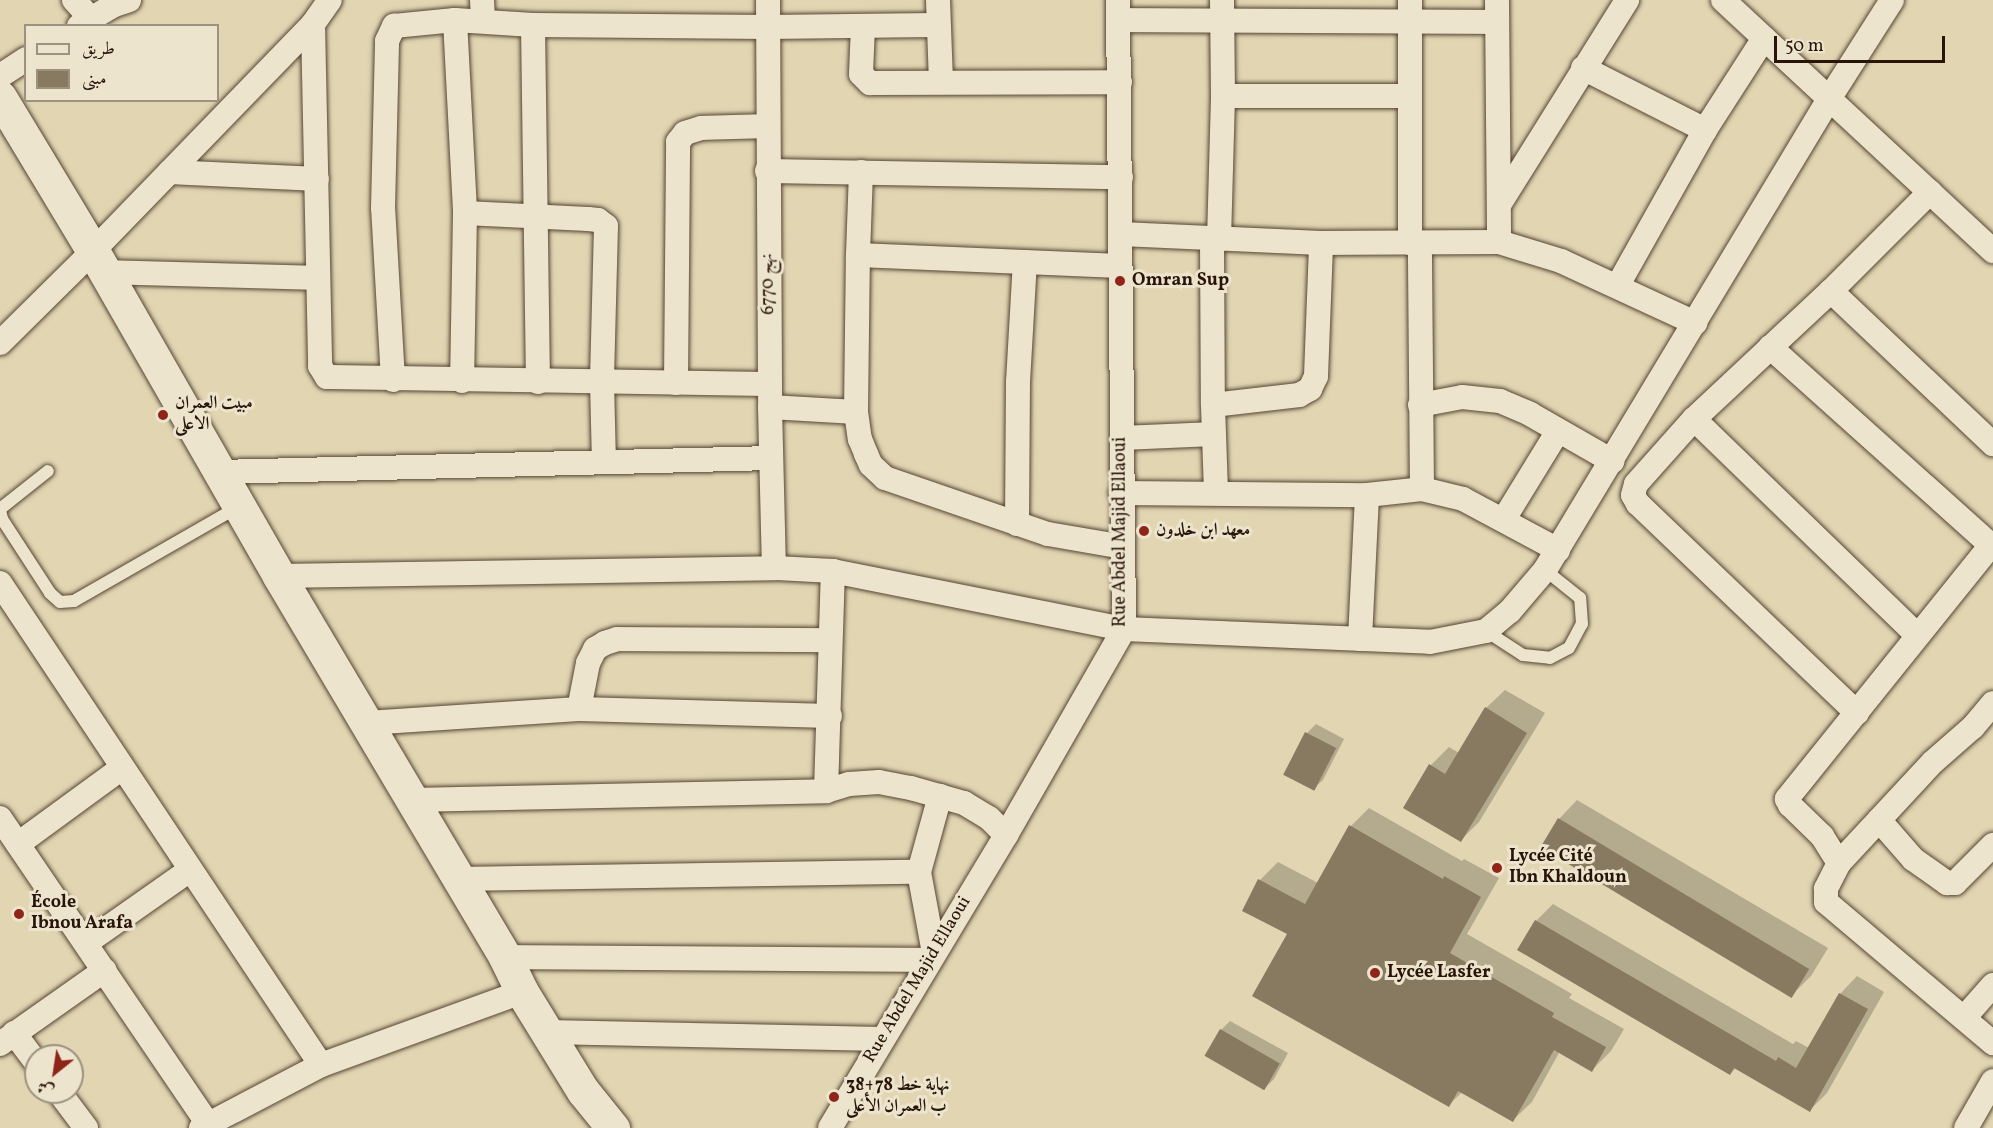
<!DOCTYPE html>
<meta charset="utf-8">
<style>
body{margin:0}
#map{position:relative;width:1993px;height:1128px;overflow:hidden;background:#e1d5b2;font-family:Vollkorn,Amiri,serif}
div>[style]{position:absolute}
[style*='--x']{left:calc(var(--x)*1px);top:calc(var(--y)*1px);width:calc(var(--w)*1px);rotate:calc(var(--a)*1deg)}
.shadow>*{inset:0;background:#0003}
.building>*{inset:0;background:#887961;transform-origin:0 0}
.roads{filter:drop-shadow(0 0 2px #564533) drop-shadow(0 0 2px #564533)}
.lane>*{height:12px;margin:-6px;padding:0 6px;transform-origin:6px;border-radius:6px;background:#ece4cd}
.street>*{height:24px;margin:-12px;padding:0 12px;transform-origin:12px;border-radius:12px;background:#ece4cd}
.secondary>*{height:33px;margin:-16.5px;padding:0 16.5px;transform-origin:16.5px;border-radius:16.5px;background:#ece4cd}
.dots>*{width:16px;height:16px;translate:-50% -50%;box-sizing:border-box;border:3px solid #ece4cd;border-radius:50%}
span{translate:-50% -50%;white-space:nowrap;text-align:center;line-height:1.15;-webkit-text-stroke:6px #ece4cd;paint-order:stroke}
.poi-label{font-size:18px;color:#281509;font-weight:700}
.left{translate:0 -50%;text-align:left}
.street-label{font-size:18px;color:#281509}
.legend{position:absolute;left:24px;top:24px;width:195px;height:78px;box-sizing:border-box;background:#ece4cd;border:2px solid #9e917f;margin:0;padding:8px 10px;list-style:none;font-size:18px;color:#281509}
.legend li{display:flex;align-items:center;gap:12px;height:30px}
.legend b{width:30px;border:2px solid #9e917f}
.north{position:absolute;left:24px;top:1044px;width:60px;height:60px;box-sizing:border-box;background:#ece4cd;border:2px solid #9e917f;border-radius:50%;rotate:210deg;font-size:16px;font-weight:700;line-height:24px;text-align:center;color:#281509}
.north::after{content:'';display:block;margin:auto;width:21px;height:27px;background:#8f2418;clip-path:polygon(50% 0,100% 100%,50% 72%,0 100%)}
.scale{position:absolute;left:1774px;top:36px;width:171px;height:27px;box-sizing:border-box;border:3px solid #281509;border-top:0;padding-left:8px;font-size:18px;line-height:21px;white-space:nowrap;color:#281509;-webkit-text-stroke:4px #ece4cd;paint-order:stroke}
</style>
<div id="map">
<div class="shadow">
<div style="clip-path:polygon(1505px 690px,1545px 713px,1479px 822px,1461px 840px,1431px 765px,1449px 747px,1459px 753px,1486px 708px)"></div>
<div style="clip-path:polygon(1316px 724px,1344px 739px,1323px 780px,1313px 789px,1307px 733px)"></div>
<div style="clip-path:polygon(1577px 800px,1828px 948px,1811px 976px,1793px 994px,1559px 819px)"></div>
<div style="clip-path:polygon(1369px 808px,1462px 861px,1464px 859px,1499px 878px,1467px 934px,1572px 994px,1569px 998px,1624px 1029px,1611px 1051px,1592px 1070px,1560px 1051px,1532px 1102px,1513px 1120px,1462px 1092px,1448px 1106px,1289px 934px,1260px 880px,1278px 862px,1318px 883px,1351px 826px)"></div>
<div style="clip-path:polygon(1553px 904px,1793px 1044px,1796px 1041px,1809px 1048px,1840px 994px,1857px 976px,1884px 992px,1827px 1093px,1810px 1110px,1736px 1068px,1730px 1074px,1536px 921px)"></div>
<div style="clip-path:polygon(1230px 1021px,1288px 1053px,1274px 1079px,1265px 1088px,1221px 1030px)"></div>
</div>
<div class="building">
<div style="clip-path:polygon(1485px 707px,1527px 733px,1461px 842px,1403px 808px,1429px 764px,1445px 774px)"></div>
<div style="left:1305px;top:732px;width:35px;height:48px;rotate:27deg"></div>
<div style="left:1558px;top:818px;width:293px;height:34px;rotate:31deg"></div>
<div style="clip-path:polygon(1349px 825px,1443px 879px,1444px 876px,1481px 897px,1450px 953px,1554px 1013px,1552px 1017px,1606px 1047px,1592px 1072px,1554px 1050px,1513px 1122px,1458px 1091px,1449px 1107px,1252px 996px,1287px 934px,1242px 911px,1258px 879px,1305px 904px)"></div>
<div style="clip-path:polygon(1535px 920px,1776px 1061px,1778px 1057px,1796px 1068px,1839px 993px,1868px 1009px,1810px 1112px,1734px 1068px,1730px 1075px,1517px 950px)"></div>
<div style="left:1220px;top:1029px;width:69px;height:31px;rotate:30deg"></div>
</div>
<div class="roads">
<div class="lane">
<div style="--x:0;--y:509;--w:61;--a:-38.4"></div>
<div style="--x:0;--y:510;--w:9;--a:77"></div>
<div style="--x:2;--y:519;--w:88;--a:57"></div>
<div style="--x:50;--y:593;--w:13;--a:42"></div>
<div style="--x:60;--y:602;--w:14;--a:-4"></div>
<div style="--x:74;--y:601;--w:189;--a:-29.8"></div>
<div style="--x:1486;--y:631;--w:44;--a:33"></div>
<div style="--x:1523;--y:655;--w:27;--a:6"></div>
<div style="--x:1550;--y:658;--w:21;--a:-28"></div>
<div style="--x:1569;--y:648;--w:27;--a:-62"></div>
<div style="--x:1582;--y:624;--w:26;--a:-94"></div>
<div style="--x:1580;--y:598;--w:45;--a:-141.3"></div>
</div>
<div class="street">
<div style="--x:74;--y:0;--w:24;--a:48"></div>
<div style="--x:482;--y:0;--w:21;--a:87"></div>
<div style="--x:768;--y:0;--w:407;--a:89.7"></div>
<div style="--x:770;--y:407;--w:161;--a:88.6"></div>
<div style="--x:938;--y:0;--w:81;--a:87.9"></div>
<div style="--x:1497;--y:0;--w:242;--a:89.5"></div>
<div style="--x:1723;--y:0;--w:369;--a:42.9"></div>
<div style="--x:455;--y:20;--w:193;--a:87"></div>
<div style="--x:465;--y:213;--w:168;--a:91"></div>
<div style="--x:1118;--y:20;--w:379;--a:0.3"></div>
<div style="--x:313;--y:24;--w:342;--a:88.8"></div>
<div style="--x:320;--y:366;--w:13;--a:58"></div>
<div style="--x:327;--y:377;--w:443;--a:0.9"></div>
<div style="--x:533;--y:25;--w:357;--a:89.2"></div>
<div style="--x:79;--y:26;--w:39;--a:-31"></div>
<div style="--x:112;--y:6;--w:18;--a:-19"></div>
<div style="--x:863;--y:26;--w:48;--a:92.4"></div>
<div style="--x:861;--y:74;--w:13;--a:45"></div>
<div style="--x:870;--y:83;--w:250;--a:-0.2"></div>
<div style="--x:1583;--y:68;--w:137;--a:26.9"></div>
<div style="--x:0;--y:76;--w:31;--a:-33"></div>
<div style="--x:1223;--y:96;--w:187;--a:0"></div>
<div style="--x:767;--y:171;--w:354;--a:1"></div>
<div style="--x:170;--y:172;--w:147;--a:2.7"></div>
<div style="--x:861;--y:172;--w:83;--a:92.1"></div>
<div style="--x:858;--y:255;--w:262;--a:2.4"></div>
<div style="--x:1499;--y:205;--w:242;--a:-58"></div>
<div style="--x:465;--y:213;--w:123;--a:2.8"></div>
<div style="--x:588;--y:219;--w:10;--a:6"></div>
<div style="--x:598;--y:220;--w:10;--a:37"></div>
<div style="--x:606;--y:226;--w:156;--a:91.5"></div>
<div style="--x:602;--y:382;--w:80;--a:88.6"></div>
<div style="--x:1121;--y:234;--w:200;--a:2.6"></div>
<div style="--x:1321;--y:243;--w:178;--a:-0.3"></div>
<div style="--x:1499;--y:242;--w:65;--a:17"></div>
<div style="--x:1561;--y:261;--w:148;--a:24.8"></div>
<div style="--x:1212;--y:240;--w:165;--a:89.7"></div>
<div style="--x:1219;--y:240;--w:144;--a:-88.4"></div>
<div style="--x:1223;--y:96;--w:96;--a:-90.6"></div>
<div style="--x:1410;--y:243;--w:243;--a:-90"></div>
<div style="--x:105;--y:272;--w:213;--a:1.6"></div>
<div style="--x:1618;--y:285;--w:178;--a:-60.7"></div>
<div style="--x:1705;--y:130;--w:109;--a:-57.3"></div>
<div style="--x:1831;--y:291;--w:223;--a:43.4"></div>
<div style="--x:0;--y:343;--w:131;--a:-44.7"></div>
<div style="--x:93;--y:251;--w:316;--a:-45.9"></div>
<div style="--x:313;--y:24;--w:29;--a:-55"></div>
<div style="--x:1770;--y:347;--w:297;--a:41.9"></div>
<div style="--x:1991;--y:545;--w:326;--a:128.8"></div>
<div style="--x:1787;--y:799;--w:7;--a:63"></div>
<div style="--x:1790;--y:805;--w:45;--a:44.1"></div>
<div style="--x:1822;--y:836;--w:32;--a:58"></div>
<div style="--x:1839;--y:863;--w:29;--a:117"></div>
<div style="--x:1826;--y:889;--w:13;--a:90"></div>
<div style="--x:1826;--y:902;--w:219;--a:40.2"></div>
<div style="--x:393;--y:380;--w:172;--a:-93.3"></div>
<div style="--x:383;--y:208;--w:167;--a:-88.6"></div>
<div style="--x:387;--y:41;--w:17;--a:-65"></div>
<div style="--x:394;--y:26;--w:61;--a:-5.6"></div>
<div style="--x:455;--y:20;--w:78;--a:3.7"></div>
<div style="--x:533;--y:25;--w:235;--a:0.5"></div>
<div style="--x:768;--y:27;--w:170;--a:-0.7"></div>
<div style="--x:676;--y:383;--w:241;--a:-89.5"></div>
<div style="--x:678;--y:142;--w:11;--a:-52"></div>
<div style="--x:685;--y:133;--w:17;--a:-17"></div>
<div style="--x:701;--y:128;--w:66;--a:-1.7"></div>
<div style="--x:1420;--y:405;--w:43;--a:-10.8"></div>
<div style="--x:1462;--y:397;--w:38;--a:6"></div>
<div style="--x:1500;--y:401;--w:33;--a:23"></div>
<div style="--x:1530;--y:414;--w:95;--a:29.8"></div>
<div style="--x:770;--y:407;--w:86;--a:3.3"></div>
<div style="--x:856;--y:412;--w:27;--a:82"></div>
<div style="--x:860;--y:439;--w:16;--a:68"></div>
<div style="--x:866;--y:454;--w:12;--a:66"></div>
<div style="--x:871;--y:465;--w:19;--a:43"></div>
<div style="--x:885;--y:478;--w:172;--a:19"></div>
<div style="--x:1048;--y:534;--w:76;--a:9.8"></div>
<div style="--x:856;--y:412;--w:157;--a:-89.3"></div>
<div style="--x:1694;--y:419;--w:310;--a:44.1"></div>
<div style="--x:1122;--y:438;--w:92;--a:-2.5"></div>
<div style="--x:219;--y:472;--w:552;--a:-1.45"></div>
<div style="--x:1422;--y:489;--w:42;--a:13.7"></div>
<div style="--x:1463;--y:499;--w:108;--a:28.2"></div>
<div style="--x:1216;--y:492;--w:87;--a:-92"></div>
<div style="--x:1213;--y:405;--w:87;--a:-6.6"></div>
<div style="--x:1299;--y:395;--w:13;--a:-29"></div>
<div style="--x:1310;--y:389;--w:14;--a:-65"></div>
<div style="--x:1316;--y:376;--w:133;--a:-87.8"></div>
<div style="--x:1121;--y:493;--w:246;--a:0.5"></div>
<div style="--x:1367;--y:495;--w:55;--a:-6.2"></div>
<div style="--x:1422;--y:489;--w:246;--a:-90.5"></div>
<div style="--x:1504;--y:519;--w:103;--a:-58.5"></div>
<div style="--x:1017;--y:524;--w:142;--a:-89.6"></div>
<div style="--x:1018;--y:382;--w:120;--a:-86.7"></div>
<div style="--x:279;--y:576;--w:495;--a:-0.9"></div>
<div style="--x:774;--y:568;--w:59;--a:2.9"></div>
<div style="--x:833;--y:571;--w:297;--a:11.3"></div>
<div style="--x:1124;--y:629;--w:306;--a:2.4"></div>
<div style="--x:1430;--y:642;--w:57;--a:-11.1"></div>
<div style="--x:1486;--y:631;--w:31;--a:-40"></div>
<div style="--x:1510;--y:611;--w:54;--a:-49.5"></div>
<div style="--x:1545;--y:570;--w:550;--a:-58.91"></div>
<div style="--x:1829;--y:99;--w:117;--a:-57.5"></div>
<div style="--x:0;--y:583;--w:579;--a:56.34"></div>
<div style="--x:1360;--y:639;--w:144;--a:-87.2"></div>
<div style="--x:579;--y:709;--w:47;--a:-78.9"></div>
<div style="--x:588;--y:663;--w:16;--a:-63"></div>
<div style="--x:595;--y:649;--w:12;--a:-31"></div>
<div style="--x:605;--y:643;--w:13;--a:-18"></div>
<div style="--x:617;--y:639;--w:212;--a:0.3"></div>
<div style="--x:1857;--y:713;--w:303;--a:-136.3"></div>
<div style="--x:1638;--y:504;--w:10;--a:-119"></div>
<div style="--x:1633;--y:495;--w:11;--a:-75"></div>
<div style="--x:1636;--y:484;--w:87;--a:-48.3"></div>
<div style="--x:1694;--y:419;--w:187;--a:-43.1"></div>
<div style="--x:1831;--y:291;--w:140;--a:-45"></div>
<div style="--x:367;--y:723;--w:212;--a:-3.8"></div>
<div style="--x:579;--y:709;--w:251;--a:1.6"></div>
<div style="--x:826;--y:791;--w:220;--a:-88.2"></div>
<div style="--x:412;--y:800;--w:414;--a:-1.2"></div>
<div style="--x:826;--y:791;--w:24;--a:-17"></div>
<div style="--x:849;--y:784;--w:30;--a:-4"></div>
<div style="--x:879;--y:782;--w:33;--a:11"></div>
<div style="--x:911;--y:788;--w:55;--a:15.8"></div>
<div style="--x:964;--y:803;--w:29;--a:31"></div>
<div style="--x:989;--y:818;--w:24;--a:45"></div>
<div style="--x:0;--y:818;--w:370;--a:55.8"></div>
<div style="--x:1879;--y:820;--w:52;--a:48.9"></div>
<div style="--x:1913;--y:859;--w:42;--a:35.2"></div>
<div style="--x:1947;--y:883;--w:8;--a:0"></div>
<div style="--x:1955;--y:883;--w:54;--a:-45"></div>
<div style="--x:18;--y:844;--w:129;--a:-36.2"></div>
<div style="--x:1839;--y:863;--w:138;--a:-47.1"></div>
<div style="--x:1933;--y:762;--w:53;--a:-41.2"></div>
<div style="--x:1973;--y:727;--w:31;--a:-50"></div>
<div style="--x:457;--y:879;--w:462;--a:-0.9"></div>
<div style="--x:86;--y:943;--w:127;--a:-35.1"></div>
<div style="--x:934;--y:953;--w:82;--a:-100.5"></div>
<div style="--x:919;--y:872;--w:79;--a:-74.6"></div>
<div style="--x:505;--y:957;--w:424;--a:0.4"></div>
<div style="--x:1964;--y:1018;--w:44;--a:-48.7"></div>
<div style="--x:547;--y:1032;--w:335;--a:1.2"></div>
<div style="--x:14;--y:1033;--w:36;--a:53"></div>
<div style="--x:0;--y:1044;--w:128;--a:-35.2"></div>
<div style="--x:59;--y:1092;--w:45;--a:53.1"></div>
<div style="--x:201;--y:1128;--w:136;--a:-27.7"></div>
<div style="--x:321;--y:1065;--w:214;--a:-20"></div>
<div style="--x:830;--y:1128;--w:342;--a:-59"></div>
<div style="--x:1006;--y:835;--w:237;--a:-60.2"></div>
<div style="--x:1124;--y:629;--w:629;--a:-90.55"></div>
<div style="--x:1966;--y:1128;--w:54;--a:-60.1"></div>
</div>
<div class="secondary">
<div style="--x:0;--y:97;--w:180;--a:58.9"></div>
<div style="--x:93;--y:251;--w:374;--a:60.2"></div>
<div style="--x:279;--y:576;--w:443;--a:59.3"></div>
<div style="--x:505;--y:957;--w:39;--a:64"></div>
<div style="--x:522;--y:992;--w:116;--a:58.4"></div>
<div style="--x:583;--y:1091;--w:48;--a:51"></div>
</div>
</div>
<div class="dots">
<div style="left:1120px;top:281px;background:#8f2418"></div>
<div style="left:163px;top:415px;background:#8f2418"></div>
<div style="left:1144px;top:531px;background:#8f2418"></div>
<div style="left:1497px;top:868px;background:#8f2418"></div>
<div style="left:19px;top:914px;background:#8f2418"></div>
<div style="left:1375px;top:973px;background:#8f2418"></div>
<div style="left:834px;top:1097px;background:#8f2418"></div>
</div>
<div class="poi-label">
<span class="left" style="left:1132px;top:281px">Omran Sup</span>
<span class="left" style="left:175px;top:415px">مبيت العمران<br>الاعلى</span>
<span class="left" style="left:1156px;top:531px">معهد ابن خلدون</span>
<span class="left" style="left:1509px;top:868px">Lycée Cité<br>Ibn Khaldoun</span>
<span class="left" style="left:31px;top:914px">École<br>Ibnou Arafa</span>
<span class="left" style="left:1387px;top:973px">Lycée Lasfer</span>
<span class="left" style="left:846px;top:1097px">نهاية خط 78+38<br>ب العمران الأعلى</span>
</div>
<div class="street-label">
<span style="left:769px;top:284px;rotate:-91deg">نهج 6770</span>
<span style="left:1121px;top:532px;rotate:-90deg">Rue Abdel Majid Ellaoui</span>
<span style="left:918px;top:980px;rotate:-59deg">Rue Abdel Majid Ellaoui</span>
</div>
<ul class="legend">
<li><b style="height:8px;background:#ece4cd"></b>طريق</li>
<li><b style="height:16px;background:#887961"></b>مبنى</li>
</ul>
<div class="north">ش</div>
<div class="scale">50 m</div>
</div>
